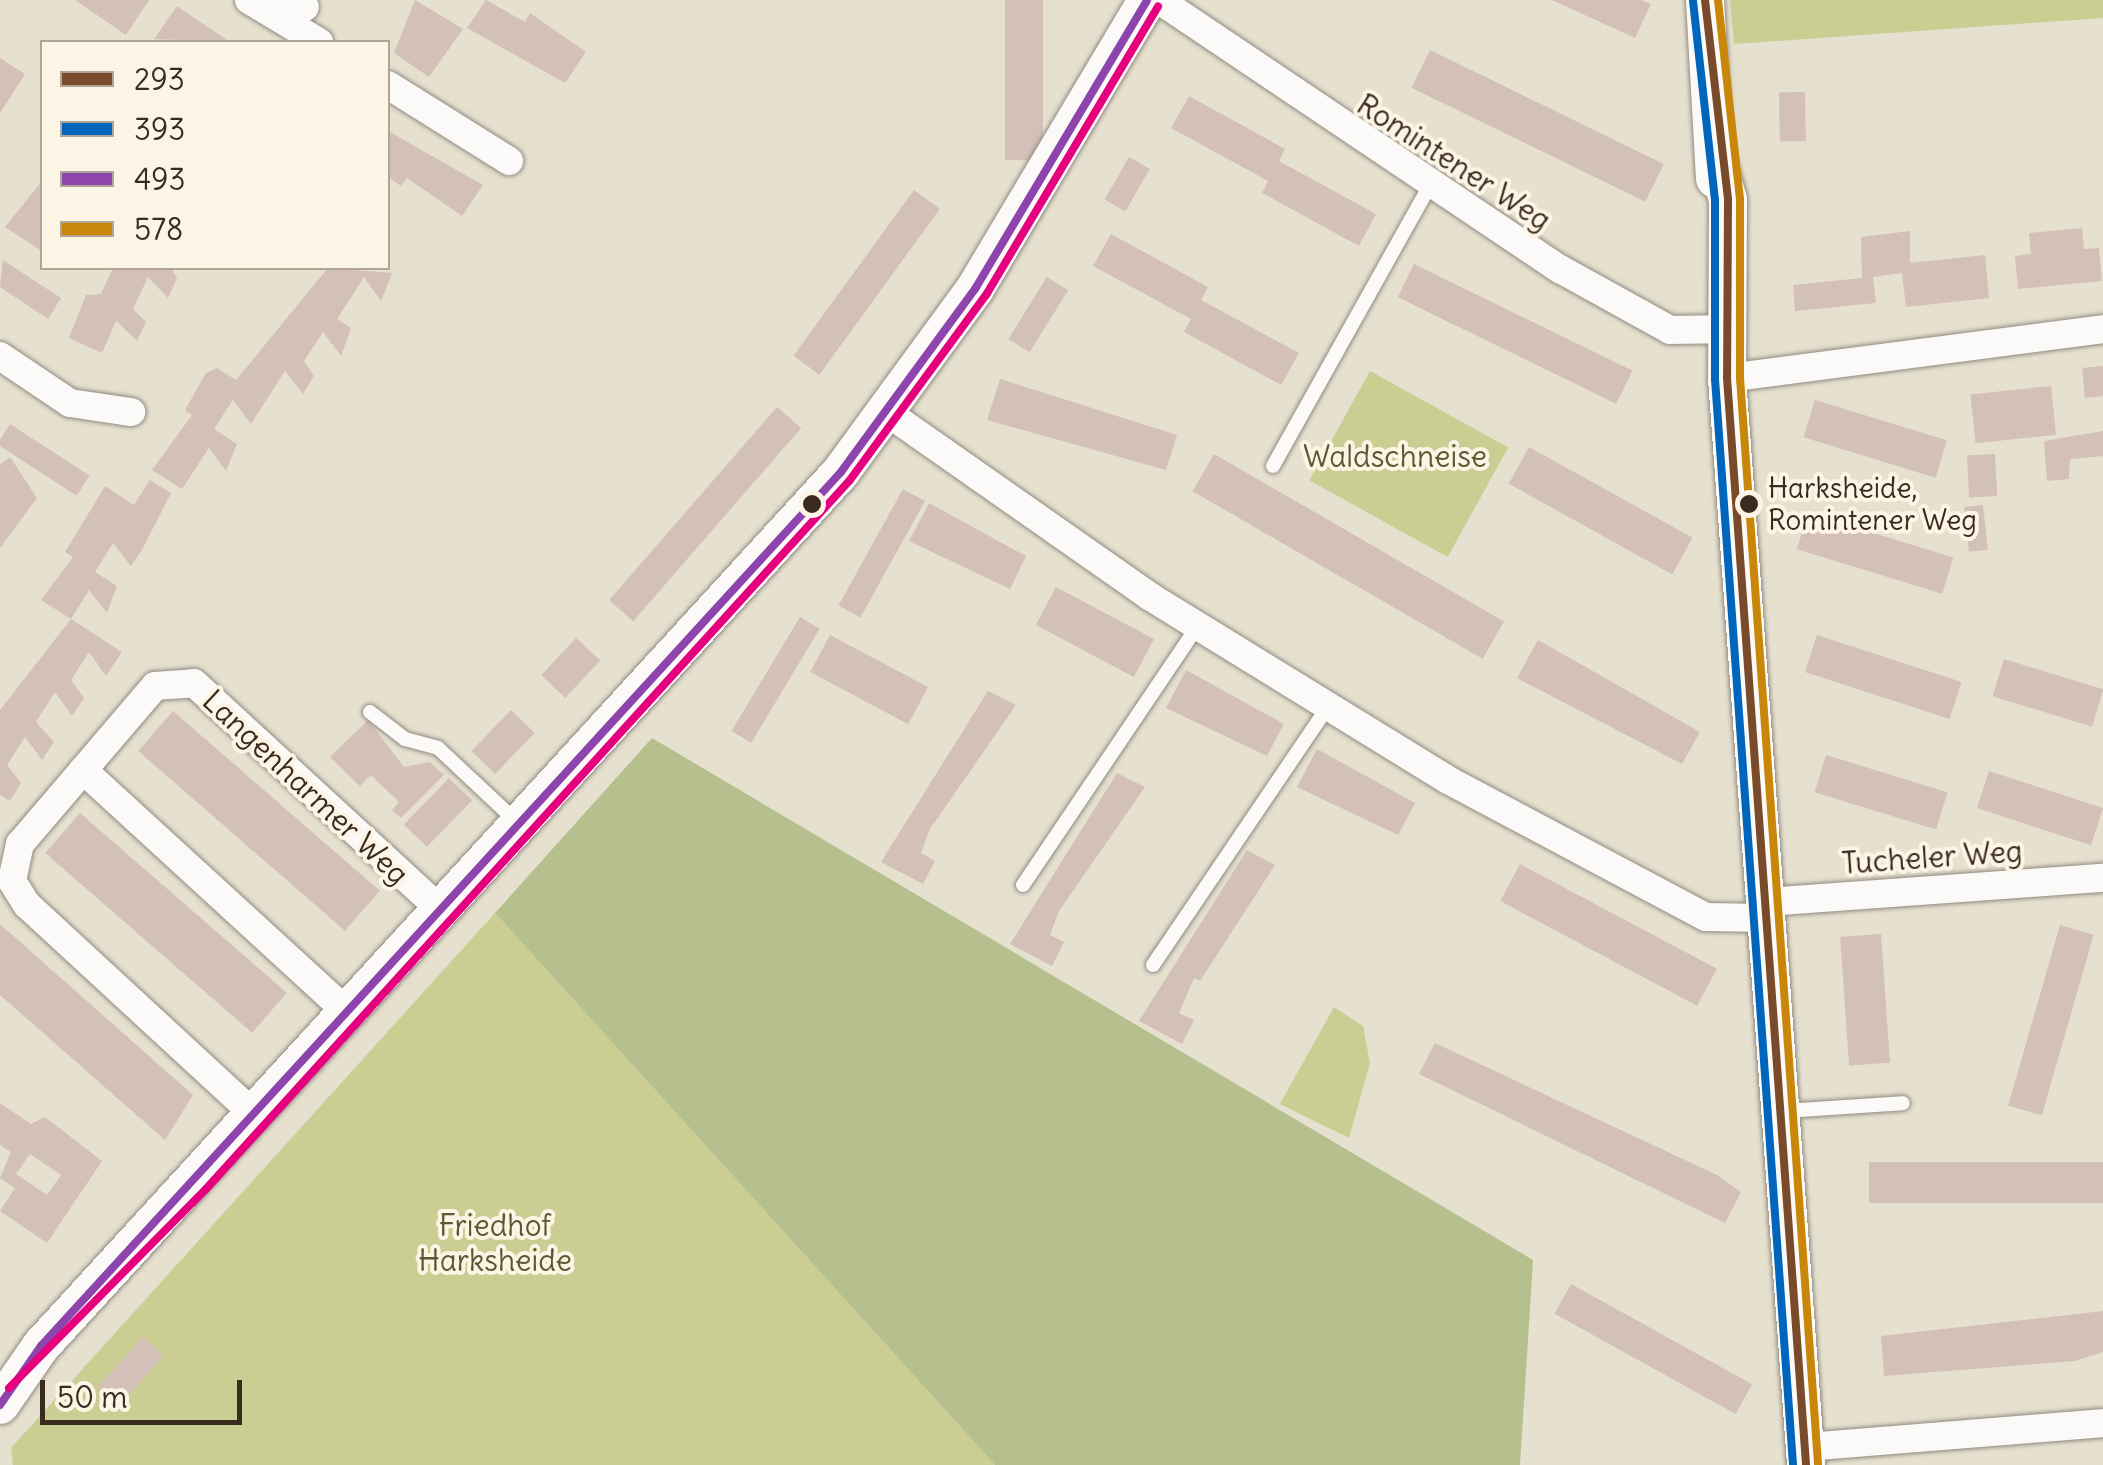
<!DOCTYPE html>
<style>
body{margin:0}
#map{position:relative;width:2103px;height:1465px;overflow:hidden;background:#e6e0cf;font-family:Delius,sans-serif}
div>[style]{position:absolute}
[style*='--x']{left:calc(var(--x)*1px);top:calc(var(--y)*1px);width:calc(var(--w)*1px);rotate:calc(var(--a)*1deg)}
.green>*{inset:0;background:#cace93;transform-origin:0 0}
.forest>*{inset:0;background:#b6c08e}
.building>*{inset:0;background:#d3c0b8;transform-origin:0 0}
.roads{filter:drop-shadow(0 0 2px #918b81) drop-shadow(0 0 2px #918b81)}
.service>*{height:14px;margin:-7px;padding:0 7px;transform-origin:7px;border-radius:7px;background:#fbfaf8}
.minor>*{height:28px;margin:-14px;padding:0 14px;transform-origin:14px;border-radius:14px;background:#fbfaf8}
.secondary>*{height:38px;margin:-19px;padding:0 19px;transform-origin:19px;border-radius:19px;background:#fbfaf8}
.bus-1>*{height:8px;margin:-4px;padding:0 4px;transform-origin:4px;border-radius:4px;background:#7a4b2a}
.bus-2>*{height:8px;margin:-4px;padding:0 4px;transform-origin:4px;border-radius:4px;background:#0065bd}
.bus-3>*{height:8px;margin:-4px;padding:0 4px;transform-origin:4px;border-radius:4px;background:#8e44ad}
.bus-4>*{height:8px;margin:-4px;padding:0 4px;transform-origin:4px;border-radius:4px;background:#c88708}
.bus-5>*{height:8px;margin:-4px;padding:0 4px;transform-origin:4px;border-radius:4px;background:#e5007d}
.dots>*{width:28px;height:28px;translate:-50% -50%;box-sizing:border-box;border:5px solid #fcf5e5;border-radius:50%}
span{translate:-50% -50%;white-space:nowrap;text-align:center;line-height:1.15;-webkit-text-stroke:8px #fcf5e5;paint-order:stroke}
.bus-label{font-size:28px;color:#3b2a1e}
.left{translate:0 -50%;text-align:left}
.street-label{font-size:30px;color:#3b2a1e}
.park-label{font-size:30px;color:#5f5732}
.legend{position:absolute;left:40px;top:40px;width:350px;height:230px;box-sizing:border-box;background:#fcf5e5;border:2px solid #afa495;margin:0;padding:12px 18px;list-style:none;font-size:30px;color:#3b2a1e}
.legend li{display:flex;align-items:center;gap:20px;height:50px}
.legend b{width:50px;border:2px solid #afa495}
.scale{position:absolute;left:40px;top:1380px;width:202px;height:45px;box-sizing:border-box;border:5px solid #3b2a1e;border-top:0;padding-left:12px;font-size:30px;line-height:35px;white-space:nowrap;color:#3b2a1e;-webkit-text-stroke:8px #fcf5e5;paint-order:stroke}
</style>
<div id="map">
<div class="green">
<div style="clip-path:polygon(1730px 0,2103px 0,2103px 18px,1734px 44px)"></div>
<div style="left:1370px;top:371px;width:158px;height:125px;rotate:29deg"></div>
<div style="clip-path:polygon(495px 913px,995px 1465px,13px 1465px,11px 1448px)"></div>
<div style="clip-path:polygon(1334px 1007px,1363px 1026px,1370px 1063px,1349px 1138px,1280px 1104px)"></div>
</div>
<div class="forest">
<div style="clip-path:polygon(652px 738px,1533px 1260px,1520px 1465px,995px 1465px,495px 913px)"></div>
</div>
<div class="building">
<div style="clip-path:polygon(75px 0,149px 0,126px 35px)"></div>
<div style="clip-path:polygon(415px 0,463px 29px,429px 77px,394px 53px)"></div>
<div style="clip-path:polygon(486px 0,525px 22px,530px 13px,586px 52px,565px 83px,467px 28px)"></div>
<div style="left:1005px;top:0;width:38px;height:160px"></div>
<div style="clip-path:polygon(1552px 0,1641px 0,1651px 4px,1635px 38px)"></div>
<div style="clip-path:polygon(177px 6px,199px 21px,230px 42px,154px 39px)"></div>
<div style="left:1430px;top:50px;width:260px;height:42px;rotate:26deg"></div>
<div style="clip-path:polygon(0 58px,25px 74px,0 113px)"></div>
<div style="left:1805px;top:92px;width:49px;height:26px;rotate:89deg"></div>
<div style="clip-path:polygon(1189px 96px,1285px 149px,1279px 161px,1376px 214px,1359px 246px,1262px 193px,1268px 181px,1171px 128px)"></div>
<div style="clip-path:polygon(388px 131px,483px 185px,462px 216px,407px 178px,401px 186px,388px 177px)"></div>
<div style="left:1129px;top:157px;width:24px;height:49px;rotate:30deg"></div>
<div style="clip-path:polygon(42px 181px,42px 246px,40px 250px,5px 227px)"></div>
<div style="left:914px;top:190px;width:32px;height:205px;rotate:36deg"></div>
<div style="clip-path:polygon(2082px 228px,2084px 249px,2099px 248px,2102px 281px,2018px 289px,2015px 256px,2031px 254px,2029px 233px)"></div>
<div style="clip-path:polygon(1910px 231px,1910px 263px,1985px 255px,1989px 298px,1906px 307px,1902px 273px,1873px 277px,1876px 303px,1795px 311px,1793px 285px,1862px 278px,1861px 237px)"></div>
<div style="clip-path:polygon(1111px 234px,1208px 287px,1201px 300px,1299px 353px,1281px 385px,1184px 332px,1191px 319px,1093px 266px)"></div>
<div style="clip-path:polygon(3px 260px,61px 298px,48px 319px,0 287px)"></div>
<div style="left:1414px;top:264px;width:243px;height:37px;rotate:26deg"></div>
<div style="clip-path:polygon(113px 268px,171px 268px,177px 278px,168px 298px,148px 277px,133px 309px,146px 322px,137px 341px,116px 321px,102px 353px,69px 338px,86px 295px,101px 294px)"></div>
<div style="clip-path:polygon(328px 268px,392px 273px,381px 301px,364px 277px,337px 319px,351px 328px,341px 356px,323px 332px,304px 361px,314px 376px,303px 394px,285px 371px,251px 424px,233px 400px,214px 429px,237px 444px,226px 471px,209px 448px,182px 489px,152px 470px,192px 415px,185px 410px,206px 373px,217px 368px,236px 380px)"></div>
<div style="left:1047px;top:277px;width:25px;height:73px;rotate:32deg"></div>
<div style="clip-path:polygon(2103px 366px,2103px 396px,2085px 398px,2082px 368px)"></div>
<div style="clip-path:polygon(1000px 379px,1177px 435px,1166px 470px,987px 420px)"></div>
<div style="left:2051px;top:386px;width:49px;height:81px;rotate:84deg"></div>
<div style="left:1815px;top:400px;width:138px;height:39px;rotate:17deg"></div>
<div style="left:777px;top:407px;width:32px;height:256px;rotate:41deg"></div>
<div style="left:10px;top:424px;width:95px;height:24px;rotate:33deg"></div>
<div style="clip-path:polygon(2103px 431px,2103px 456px,2070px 459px,2069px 479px,2047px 481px,2044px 441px)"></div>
<div style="left:1529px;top:447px;width:187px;height:42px;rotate:29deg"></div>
<div style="left:1214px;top:454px;width:335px;height:43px;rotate:30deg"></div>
<div style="left:1995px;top:454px;width:42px;height:28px;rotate:87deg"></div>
<div style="clip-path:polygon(10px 457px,37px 498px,0 548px,0 465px)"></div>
<div style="clip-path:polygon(150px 480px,171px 493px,143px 548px,131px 566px,113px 543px,95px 572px,117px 586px,107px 613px,89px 590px,71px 619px,41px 600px,73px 557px,65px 552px,105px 486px,134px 505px)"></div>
<div style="left:903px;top:489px;width:25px;height:133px;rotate:29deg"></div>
<div style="clip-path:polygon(929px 503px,1026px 556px,1010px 589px,909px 541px)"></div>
<div style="left:1983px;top:505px;width:45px;height:19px;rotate:84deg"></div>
<div style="left:1808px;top:513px;width:152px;height:38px;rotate:17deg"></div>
<div style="left:1056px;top:587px;width:111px;height:43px;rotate:28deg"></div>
<div style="left:800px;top:617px;width:23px;height:133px;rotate:31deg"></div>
<div style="clip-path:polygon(71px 619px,122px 652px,106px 676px,89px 652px,71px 680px,84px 698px,72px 716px,55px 692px,36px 722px,54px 742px,42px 760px,25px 737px,7px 765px,21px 783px,10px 801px,0 795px,0 710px)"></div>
<div style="left:830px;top:635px;width:111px;height:42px;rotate:28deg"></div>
<div style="left:1817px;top:635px;width:152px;height:39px;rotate:18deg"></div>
<div style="left:576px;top:638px;width:33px;height:51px;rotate:43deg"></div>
<div style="clip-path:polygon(1538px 640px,1700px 732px,1682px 764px,1517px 678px)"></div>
<div style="left:2004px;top:659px;width:104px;height:39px;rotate:17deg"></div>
<div style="clip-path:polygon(1186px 670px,1284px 724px,1267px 756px,1166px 708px)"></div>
<div style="clip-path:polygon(988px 691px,1016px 705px,930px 829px,921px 853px,935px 861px,923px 884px,881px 862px)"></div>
<div style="left:511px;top:710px;width:33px;height:57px;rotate:44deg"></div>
<div style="left:173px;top:711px;width:274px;height:53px;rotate:41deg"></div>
<div style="clip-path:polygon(368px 720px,404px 767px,430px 762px,444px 775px,401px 818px,392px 810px,399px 802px,371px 775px,360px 786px,330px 757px)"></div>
<div style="clip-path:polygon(1317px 749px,1415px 803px,1398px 835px,1297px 787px)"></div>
<div style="left:1826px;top:755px;width:127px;height:39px;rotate:17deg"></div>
<div style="left:1989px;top:771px;width:120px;height:39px;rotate:18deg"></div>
<div style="clip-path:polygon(1117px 773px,1145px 787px,1059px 911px,1050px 935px,1064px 942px,1052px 966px,1010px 944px)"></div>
<div style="left:449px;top:778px;width:32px;height:65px;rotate:44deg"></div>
<div style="left:80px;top:813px;width:274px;height:53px;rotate:41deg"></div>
<div style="clip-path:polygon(1247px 850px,1275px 865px,1200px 981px,1194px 978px,1179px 1013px,1194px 1020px,1182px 1044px,1139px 1021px)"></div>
<div style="left:1520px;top:864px;width:223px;height:42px;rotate:28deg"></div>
<div style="clip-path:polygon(0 924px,193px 1095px,165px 1140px,0 995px)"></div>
<div style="left:2060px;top:925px;width:35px;height:188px;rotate:16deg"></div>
<div style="left:1881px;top:934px;width:129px;height:41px;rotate:86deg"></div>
<div style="clip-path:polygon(1435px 1043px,1717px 1175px,1741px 1192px,1725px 1223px,1419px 1074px)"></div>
<div style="clip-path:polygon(evenodd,0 1103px,31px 1124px,45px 1117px,102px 1161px,47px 1243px,0 1211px,15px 1188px,0 1178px,11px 1152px,0 1145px,0 1103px,30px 1154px,61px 1175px,47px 1195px,16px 1174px,30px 1154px)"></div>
<div style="left:2103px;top:1162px;width:41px;height:234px;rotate:90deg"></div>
<div style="left:1571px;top:1284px;width:207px;height:34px;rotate:29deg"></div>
<div style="clip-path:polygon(2103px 1311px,2103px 1352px,2075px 1361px,1884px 1376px,1881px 1336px)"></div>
<div style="left:143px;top:1337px;width:28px;height:69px;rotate:42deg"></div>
</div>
<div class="roads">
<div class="service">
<div style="--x:1273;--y:466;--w:320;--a:-60.8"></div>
<div style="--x:370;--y:712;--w:44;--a:37.6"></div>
<div style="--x:405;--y:739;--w:34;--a:15"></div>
<div style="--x:438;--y:748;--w:108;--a:43.1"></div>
<div style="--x:1023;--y:885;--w:311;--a:-56"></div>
<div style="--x:1153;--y:965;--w:310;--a:-55.9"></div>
<div style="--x:1784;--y:1111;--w:119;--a:-3.8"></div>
</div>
<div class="minor">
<div style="--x:249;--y:0;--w:82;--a:31"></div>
<div style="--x:1159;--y:0;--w:483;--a:33.9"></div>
<div style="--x:1560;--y:269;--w:126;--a:29"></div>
<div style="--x:1670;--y:330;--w:62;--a:-0.9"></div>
<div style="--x:261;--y:3;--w:44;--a:5.2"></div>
<div style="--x:388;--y:85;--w:143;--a:32.1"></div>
<div style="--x:0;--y:356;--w:84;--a:33.9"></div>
<div style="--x:70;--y:403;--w:62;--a:8.4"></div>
<div style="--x:1727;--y:378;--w:379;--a:-7.4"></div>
<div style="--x:888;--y:413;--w:319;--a:35"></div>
<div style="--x:1149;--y:596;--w:351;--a:31.6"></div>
<div style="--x:1448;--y:780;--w:292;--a:28"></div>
<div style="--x:1706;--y:917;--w:61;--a:0.9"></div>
<div style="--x:83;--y:770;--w:361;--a:42.5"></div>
<div style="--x:1766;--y:902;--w:338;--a:-4.1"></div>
<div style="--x:256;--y:1116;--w:311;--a:-137.3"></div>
<div style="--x:27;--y:905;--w:28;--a:-122"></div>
<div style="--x:12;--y:881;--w:38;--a:-78"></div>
<div style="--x:20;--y:844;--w:208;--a:-49.5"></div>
<div style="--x:155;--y:686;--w:39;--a:-4"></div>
<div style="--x:194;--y:683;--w:338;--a:42.6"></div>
<div style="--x:1806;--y:1447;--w:298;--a:-4.6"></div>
</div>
<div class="secondary">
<div style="--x:1705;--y:0;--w:179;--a:86.8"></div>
<div style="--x:1716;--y:157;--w:45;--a:74.4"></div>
<div style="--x:1728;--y:200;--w:178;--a:90.3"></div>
<div style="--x:1727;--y:378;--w:1090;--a:85.84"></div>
<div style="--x:0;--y:1405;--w:72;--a:-55.2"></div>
<div style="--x:41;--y:1346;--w:1185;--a:-47.53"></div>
<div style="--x:841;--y:472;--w:227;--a:-53.8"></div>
<div style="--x:975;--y:289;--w:336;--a:-59.2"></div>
</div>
</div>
<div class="bus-1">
<div style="--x:1705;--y:0;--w:201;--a:83.4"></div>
<div style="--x:1728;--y:200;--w:178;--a:90.3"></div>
<div style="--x:1727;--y:378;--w:1090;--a:85.84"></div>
</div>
<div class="bus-2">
<div style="--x:1693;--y:1;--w:201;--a:83.7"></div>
<div style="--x:1715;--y:201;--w:178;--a:90"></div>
<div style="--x:1715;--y:379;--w:1089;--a:85.89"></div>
</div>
<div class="bus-3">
<div style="--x:0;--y:1405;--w:72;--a:-55.2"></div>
<div style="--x:41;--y:1346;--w:1185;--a:-47.53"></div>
<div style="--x:841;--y:472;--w:227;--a:-53.8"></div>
<div style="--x:975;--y:289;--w:336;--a:-59.2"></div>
</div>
<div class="bus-4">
<div style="--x:1718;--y:0;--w:200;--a:83.7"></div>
<div style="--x:1740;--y:199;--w:179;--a:90"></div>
<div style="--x:1740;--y:378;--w:1089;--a:85.89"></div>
</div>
<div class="bus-5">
<div style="--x:9;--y:1388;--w:280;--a:-45.3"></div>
<div style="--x:206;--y:1189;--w:958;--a:-47.75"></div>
<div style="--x:850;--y:480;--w:230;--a:-53.7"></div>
<div style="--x:986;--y:295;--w:336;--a:-59.2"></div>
</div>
<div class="dots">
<div style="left:812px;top:504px;background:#3b2a1e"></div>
<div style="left:1749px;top:504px;background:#3b2a1e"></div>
</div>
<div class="bus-label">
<span class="left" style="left:1768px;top:504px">Harksheide,<br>Romintener Weg</span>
</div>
<div class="street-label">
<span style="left:1454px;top:162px;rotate:33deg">Romintener Weg</span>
<span style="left:306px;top:787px;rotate:43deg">Langenharmer Weg</span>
<span style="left:1932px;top:857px;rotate:-4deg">Tucheler Weg</span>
</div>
<div class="park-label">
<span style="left:1395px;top:456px">Waldschneise</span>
<span style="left:495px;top:1242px">Friedhof<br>Harksheide</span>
</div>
<ul class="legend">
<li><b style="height:12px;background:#7a4b2a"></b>293</li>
<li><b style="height:12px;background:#0065bd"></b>393</li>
<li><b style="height:12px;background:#8e44ad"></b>493</li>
<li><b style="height:12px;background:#c88708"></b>578</li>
</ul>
<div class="scale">50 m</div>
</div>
